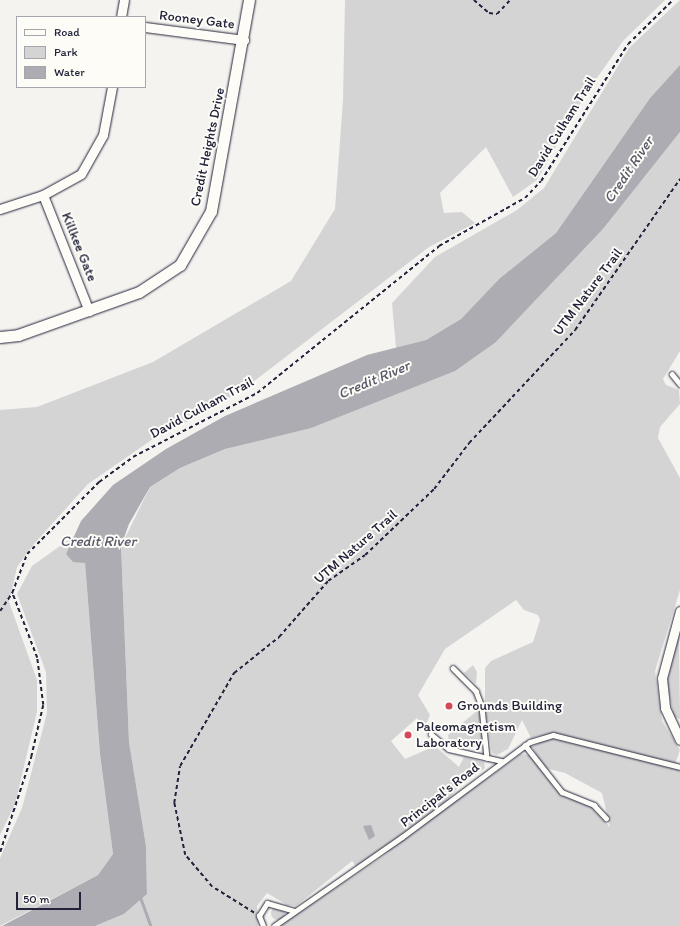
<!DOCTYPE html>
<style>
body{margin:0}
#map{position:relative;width:680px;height:926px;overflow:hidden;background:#f4f3ef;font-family:Itim,sans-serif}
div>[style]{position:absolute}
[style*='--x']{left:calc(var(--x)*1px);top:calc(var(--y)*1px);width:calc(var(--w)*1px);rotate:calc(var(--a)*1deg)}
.green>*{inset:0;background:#d5d4d5}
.round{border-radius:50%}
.water>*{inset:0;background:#acacb2}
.stream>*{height:2.5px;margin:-1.25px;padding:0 1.25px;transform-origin:1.25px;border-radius:1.25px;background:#acacb2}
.path>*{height:1.5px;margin-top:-0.75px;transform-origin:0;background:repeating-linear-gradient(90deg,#22223b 0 4px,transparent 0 7px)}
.roads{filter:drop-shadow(0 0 1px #22223b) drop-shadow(0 0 1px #22223b)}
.service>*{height:4.5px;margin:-2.25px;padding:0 2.25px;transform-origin:2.25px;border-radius:2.25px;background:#fdfcf7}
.minor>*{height:9px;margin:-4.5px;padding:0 4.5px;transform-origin:4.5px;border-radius:4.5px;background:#fdfcf7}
.tertiary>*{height:11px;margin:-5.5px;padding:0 5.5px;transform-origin:5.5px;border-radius:5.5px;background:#fdfcf7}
.dots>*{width:11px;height:11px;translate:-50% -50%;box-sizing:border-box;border:2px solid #fdfcf7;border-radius:50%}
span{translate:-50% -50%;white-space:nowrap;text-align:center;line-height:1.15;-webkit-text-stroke:4px #fdfcf7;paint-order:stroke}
.street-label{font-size:14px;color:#22223b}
.poi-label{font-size:14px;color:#22223b}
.left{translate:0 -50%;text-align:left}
.water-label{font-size:15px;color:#59596b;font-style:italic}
.legend{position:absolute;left:16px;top:16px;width:130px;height:72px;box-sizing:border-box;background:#fdfcf7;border:1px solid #a5a5ac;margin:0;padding:5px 7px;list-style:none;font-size:12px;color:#22223b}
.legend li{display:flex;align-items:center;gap:8px;height:20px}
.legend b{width:20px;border:1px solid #a5a5ac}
.scale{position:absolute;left:16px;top:892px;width:65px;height:18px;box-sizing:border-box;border:2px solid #22223b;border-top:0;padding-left:5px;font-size:12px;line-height:14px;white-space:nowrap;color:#22223b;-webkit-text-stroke:3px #fdfcf7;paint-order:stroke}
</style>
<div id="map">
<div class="green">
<div style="clip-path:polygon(345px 0,665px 0,623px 41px,587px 92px,537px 180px,513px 197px,486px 147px,440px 193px,444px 213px,462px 212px,475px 223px,429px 247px,253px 382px,213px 408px,150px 441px,88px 484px,34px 544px,17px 567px,9px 602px,37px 680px,37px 712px,15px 804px,0 835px,0 410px,37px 407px,153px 362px,291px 281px,335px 209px,343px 100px)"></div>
<div style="clip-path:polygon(680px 0,680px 65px,650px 98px,556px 233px,499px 279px,461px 319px,426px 340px,396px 348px,392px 303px,435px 257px,517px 210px,544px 188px,629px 48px)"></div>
<div style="clip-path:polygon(evenodd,680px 132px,680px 351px,663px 379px,666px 385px,679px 390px,680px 404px,660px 427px,658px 438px,680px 478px,680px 590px,655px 671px,662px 721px,680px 750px,675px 764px,680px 770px,680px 926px,279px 926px,391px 851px,356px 866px,352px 861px,296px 906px,287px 905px,267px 893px,257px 906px,258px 926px,95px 926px,124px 914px,147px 894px,146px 846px,129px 742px,121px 546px,150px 487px,180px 468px,225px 449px,262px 439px,496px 342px,603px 229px,680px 132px,516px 600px,524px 610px,538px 615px,540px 620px,533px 642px,491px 661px,485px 668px,485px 709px,492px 753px,497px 755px,508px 749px,522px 720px,531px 738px,553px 733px,532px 747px,545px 768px,565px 773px,602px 793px,610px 827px,589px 805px,557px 791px,530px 755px,521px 754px,470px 791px,448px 800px,460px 785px,485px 768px,484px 762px,464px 757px,459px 767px,435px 746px,405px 759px,391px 741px,417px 718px,423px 725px,427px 722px,430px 715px,418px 695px,445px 649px,516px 600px)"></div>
<div style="clip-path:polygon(74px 536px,66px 554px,85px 563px,100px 754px,113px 854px,98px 875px,0 926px,0 858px,22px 808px,47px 713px,46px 672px,17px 594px,32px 566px)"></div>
<div style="clip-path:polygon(680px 628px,679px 642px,680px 719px,674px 717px,667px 683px)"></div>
<div style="clip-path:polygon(473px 665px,477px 672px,476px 684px,464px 673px)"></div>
<div style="clip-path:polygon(478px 710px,484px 724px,480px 750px,449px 743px,448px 735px)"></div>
<div class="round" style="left:271px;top:906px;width:14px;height:14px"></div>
</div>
<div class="water">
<div style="clip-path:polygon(680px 65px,680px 132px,603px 229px,496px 342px,455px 371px,311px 428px,225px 449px,180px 468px,150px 487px,129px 524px,121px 546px,129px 742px,146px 846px,147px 894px,124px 914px,95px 926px,2px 926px,98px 875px,113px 854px,100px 754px,85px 563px,73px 562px,66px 554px,81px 521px,113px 485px,166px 449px,225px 416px,367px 355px,426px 340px,461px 319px,499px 279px,556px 233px,650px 98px)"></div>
<div style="clip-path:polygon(371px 825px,375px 836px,369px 840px,363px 826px)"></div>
</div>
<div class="stream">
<div style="--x:140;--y:896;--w:32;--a:70"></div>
</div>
<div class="path">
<div style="--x:474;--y:0;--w:20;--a:41"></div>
<div style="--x:489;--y:13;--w:8;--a:7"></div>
<div style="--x:497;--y:14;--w:19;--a:-47"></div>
<div style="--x:0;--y:611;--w:22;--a:-56"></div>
<div style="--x:0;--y:852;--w:100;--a:-71.9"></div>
<div style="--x:31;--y:757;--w:53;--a:-77"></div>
<div style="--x:43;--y:705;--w:47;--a:-97.3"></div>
<div style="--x:37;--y:658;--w:70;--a:-111"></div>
<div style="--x:12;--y:593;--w:42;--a:-69"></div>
<div style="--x:27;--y:554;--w:102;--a:-45"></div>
<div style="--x:99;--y:482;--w:42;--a:-36.3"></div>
<div style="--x:133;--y:457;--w:140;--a:-27.3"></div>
<div style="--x:257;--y:393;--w:234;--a:-38.9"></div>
<div style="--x:439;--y:246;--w:98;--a:-29.2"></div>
<div style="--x:525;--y:198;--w:23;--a:-47"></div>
<div style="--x:541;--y:181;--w:162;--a:-57.6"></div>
<div style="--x:628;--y:44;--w:63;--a:-44.4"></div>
<div style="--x:254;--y:913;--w:49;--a:-148.2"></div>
<div style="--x:212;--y:887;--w:42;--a:-130.2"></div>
<div style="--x:185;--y:855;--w:53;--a:-101.9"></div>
<div style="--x:174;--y:803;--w:37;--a:-81"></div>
<div style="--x:180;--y:766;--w:108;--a:-59.9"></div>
<div style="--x:234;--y:673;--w:58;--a:-38.7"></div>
<div style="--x:279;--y:637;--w:74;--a:-48.8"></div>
<div style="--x:328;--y:581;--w:45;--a:-35.1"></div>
<div style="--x:365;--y:555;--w:95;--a:-43.7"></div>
<div style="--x:434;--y:489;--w:58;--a:-52.7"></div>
<div style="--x:469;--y:443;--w:155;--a:-46.8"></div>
<div style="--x:575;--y:330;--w:184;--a:-55.2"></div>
</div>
<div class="roads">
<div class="service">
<div style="--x:672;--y:374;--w:13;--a:51"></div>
<div style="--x:453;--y:668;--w:33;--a:45"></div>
<div style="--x:476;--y:691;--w:17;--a:69"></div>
<div style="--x:482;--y:707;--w:51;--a:84.4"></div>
<div style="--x:431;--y:734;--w:23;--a:40"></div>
<div style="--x:449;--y:749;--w:54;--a:12.8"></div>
<div style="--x:525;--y:745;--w:60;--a:51.8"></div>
<div style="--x:562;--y:792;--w:35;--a:22"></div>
<div style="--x:594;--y:805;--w:18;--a:47"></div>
<div style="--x:263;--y:926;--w:11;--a:-112"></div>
<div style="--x:259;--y:916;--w:15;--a:-58"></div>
<div style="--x:267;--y:903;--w:29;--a:16"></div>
<div style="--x:274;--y:926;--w:156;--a:-34.8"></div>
<div style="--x:402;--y:837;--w:159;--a:-36.6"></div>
<div style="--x:530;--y:742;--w:24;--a:-17"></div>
<div style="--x:553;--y:735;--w:131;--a:14.1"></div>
</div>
<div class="minor">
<div style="--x:121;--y:17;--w:17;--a:-80"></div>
<div style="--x:145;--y:27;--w:100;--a:7.5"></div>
<div style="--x:43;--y:195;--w:125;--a:68.4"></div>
<div style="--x:0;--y:209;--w:45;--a:-18"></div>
<div style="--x:43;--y:195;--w:43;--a:-28.9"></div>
<div style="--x:81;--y:174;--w:45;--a:-60.6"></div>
<div style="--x:103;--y:135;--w:49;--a:-79.4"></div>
<div style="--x:680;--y:611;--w:69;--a:105"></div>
<div style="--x:662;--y:678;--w:30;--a:84"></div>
<div style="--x:665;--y:708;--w:35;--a:65"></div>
</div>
<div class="tertiary">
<div style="--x:0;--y:337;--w:18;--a:-6"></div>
<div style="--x:18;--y:335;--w:128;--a:-19.6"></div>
<div style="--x:139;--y:292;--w:49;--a:-33.4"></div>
<div style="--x:180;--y:265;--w:62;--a:-60.1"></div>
<div style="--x:211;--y:211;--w:214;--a:-79.8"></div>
</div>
</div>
<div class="dots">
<div style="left:449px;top:706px;background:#d1495b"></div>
<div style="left:408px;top:735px;background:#d1495b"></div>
</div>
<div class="street-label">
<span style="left:197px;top:20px;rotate:7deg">Rooney Gate</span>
<span style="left:562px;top:127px;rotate:-58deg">David Culham Trail</span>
<span style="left:208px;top:147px;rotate:-78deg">Credit Heights Drive</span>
<span style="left:79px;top:247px;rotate:68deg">Killkee Gate</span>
<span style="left:588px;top:292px;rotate:-53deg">UTM Nature Trail</span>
<span style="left:202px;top:408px;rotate:-28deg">David Culham Trail</span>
<span style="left:356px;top:547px;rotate:-41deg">UTM Nature Trail</span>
<span style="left:440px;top:795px;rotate:-38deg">Principal's Road</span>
</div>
<div class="poi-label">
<span class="left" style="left:457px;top:706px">Grounds Building</span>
<span class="left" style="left:416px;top:735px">Paleomagnetism<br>Laboratory</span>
</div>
<div class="water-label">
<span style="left:629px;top:170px;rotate:-56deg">Credit River</span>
<span style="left:374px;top:380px;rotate:-23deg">Credit River</span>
<span style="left:98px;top:542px">Credit River</span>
</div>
<ul class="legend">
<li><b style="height:5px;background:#fdfcf7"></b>Road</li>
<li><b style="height:11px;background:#d5d4d5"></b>Park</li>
<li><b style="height:11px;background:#acacb2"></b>Water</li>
</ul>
<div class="scale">50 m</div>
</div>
